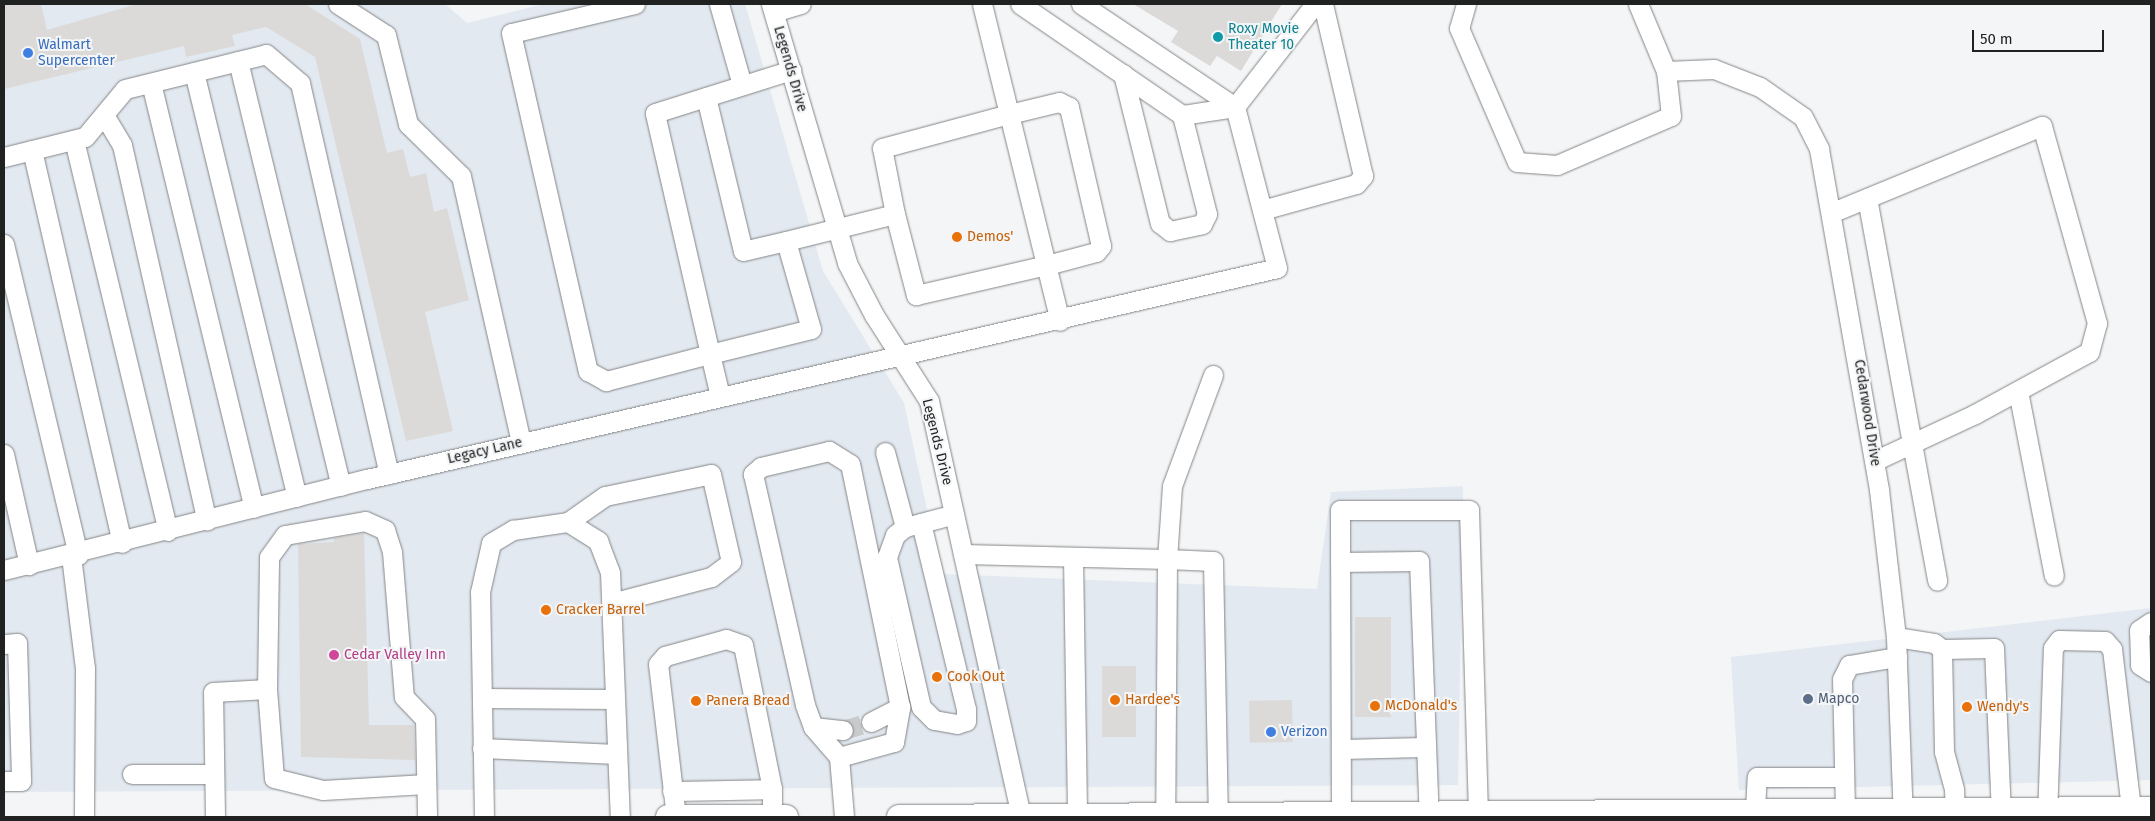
<!DOCTYPE html>
<style>
body{margin:0}
#map{position:relative;width:2155px;height:821px;overflow:hidden;background:#f3f5f6;font-family:"Fira Sans",sans-serif}
div>[style]{position:absolute}
[style*='--x']{left:calc(var(--x)*1px);top:calc(var(--y)*1px);width:calc(var(--w)*1px);rotate:calc(var(--a)*1deg)}
.built>*{inset:0;background:#e2e9f0}
.building>*{inset:0;background:#dbdad8;transform-origin:0 0}
.minor-tunnel>*{height:19px;margin-top:-9.5px;transform-origin:0;background:repeating-linear-gradient(90deg,#c9cbcb 0 19px,transparent 0 28px)}
.roads{filter:drop-shadow(0 0 1px #848587) drop-shadow(0 0 1px #848587)}
.minor>*{height:19px;margin:-9.5px;padding:0 9.5px;transform-origin:9.5px;border-radius:9.5px;background:#fff}
.major>*{height:24px;margin:-12px;padding:0 12px;transform-origin:12px;border-radius:12px;background:#fff}
.dots>*{width:14px;height:14px;translate:-50% -50%;box-sizing:border-box;border:2px solid #f3f5f6;border-radius:50%}
span{translate:-50% -50%;white-space:nowrap;text-align:center;line-height:1.15;-webkit-text-stroke:4px #f3f5f6;paint-order:stroke}
.culture-label{font-size:14px;color:#0d838f}
.left{translate:0 -50%;text-align:left}
.shop-label{font-size:14px;color:#366cbe}
.street-label{font-size:14px;color:#202121}
.food-label{font-size:14px;color:#c56008}
.hotel-label{font-size:14px;color:#b23c85}
.service-label{font-size:14px;color:#4e5e75}
.frame{position:absolute;inset:0;border:5px solid #202121;pointer-events:none}
.scale{position:absolute;left:1972px;top:30px;width:132px;height:22px;box-sizing:border-box;border:2px solid #202121;border-top:0;padding-left:6px;font-size:15px;line-height:18px;white-space:nowrap;color:#202121;-webkit-text-stroke:4px #f3f5f6;paint-order:stroke}
</style>
<div id="map">
<div class="built">
<div style="clip-path:polygon(4px 4px,445px 4px,467px 23px,544px 4px,745px 4px,823px 271px,904px 403px,941px 574px,1317px 589px,1331px 492px,1463px 486px,1458px 785px,4px 792px)"></div>
<div style="clip-path:polygon(2151px 608px,2151px 780px,1739px 790px,1731px 657px)"></div>
</div>
<div class="building">
<div style="clip-path:polygon(4px 4px,41px 4px,47px 30px,137px 4px,305px 4px,360px 39px,387px 153px,403px 149px,410px 177px,426px 173px,434px 212px,447px 208px,469px 300px,425px 312px,453px 431px,406px 441px,315px 57px,266px 27px,232px 35px,235px 46px,186px 57px,184px 46px,4px 89px)"></div>
<div style="clip-path:polygon(1133px 4px,1282px 4px,1241px 71px,1217px 56px,1210px 66px,1171px 42px,1178px 31px)"></div>
<div style="clip-path:polygon(364px 533px,369px 725px,414px 725px,415px 760px,301px 757px,298px 544px,334px 542px,334px 538px)"></div>
<div style="left:1355px;top:617px;width:36px;height:100px"></div>
<div style="left:1136px;top:666px;width:71px;height:34px;rotate:90deg"></div>
<div style="left:1292px;top:700px;width:42px;height:43px;rotate:89deg"></div>
</div>
<div class="minor-tunnel">
<div style="--x:843;--y:730;--w:29;--a:-16"></div>
</div>
<div class="roads">
<div class="minor">
<div style="--x:338;--y:4;--w:57;--a:32.9"></div>
<div style="--x:386;--y:35;--w:92;--a:76.1"></div>
<div style="--x:408;--y:124;--w:74;--a:44.5"></div>
<div style="--x:461;--y:176;--w:273;--a:77.3"></div>
<div style="--x:635;--y:4;--w:127;--a:166.8"></div>
<div style="--x:511;--y:33;--w:347;--a:77.2"></div>
<div style="--x:588;--y:371;--w:21;--a:29"></div>
<div style="--x:606;--y:381;--w:107;--a:-14.6"></div>
<div style="--x:710;--y:354;--w:247;--a:-102.9"></div>
<div style="--x:655;--y:113;--w:143;--a:-17.5"></div>
<div style="--x:719;--y:4;--w:84;--a:74.1"></div>
<div style="--x:771;--y:4;--w:270;--a:73.6"></div>
<div style="--x:847;--y:263;--w:59;--a:62.6"></div>
<div style="--x:874;--y:315;--w:102;--a:57.4"></div>
<div style="--x:929;--y:401;--w:426;--a:77.5"></div>
<div style="--x:1081;--y:4;--w:185;--a:33.8"></div>
<div style="--x:1235;--y:107;--w:130;--a:-52.2"></div>
<div style="--x:1466;--y:4;--w:25;--a:106"></div>
<div style="--x:1459;--y:28;--w:146;--a:66.6"></div>
<div style="--x:1517;--y:162;--w:40;--a:4.3"></div>
<div style="--x:1557;--y:165;--w:124;--a:-23.3"></div>
<div style="--x:1671;--y:116;--w:45;--a:-96.3"></div>
<div style="--x:1666;--y:71;--w:73;--a:-112.7"></div>
<div style="--x:774;--y:12;--w:28;--a:-17"></div>
<div style="--x:238;--y:61;--w:437;--a:76.4"></div>
<div style="--x:1666;--y:71;--w:48;--a:-2.4"></div>
<div style="--x:1714;--y:69;--w:49;--a:21.4"></div>
<div style="--x:1760;--y:87;--w:52;--a:34.9"></div>
<div style="--x:1803;--y:117;--w:36;--a:63"></div>
<div style="--x:1819;--y:149;--w:346;--a:80"></div>
<div style="--x:1879;--y:490;--w:148;--a:83.4"></div>
<div style="--x:1896;--y:637;--w:180;--a:87.8"></div>
<div style="--x:194;--y:72;--w:437;--a:76.4"></div>
<div style="--x:1123;--y:74;--w:154;--a:76.1"></div>
<div style="--x:1160;--y:223;--w:13;--a:39"></div>
<div style="--x:1170;--y:231;--w:33;--a:-12"></div>
<div style="--x:1202;--y:224;--w:11;--a:-63"></div>
<div style="--x:1207;--y:214;--w:102;--a:-104.2"></div>
<div style="--x:151;--y:83;--w:437;--a:76.4"></div>
<div style="--x:706;--y:97;--w:158;--a:76.5"></div>
<div style="--x:743;--y:251;--w:44;--a:-13.1"></div>
<div style="--x:104;--y:115;--w:35;--a:59"></div>
<div style="--x:122;--y:145;--w:385;--a:77.3"></div>
<div style="--x:74;--y:140;--w:402;--a:76.5"></div>
<div style="--x:32;--y:150;--w:403;--a:77.1"></div>
<div style="--x:4;--y:157;--w:83;--a:-13.9"></div>
<div style="--x:85;--y:137;--w:62;--a:-50.2"></div>
<div style="--x:125;--y:89;--w:145;--a:-13.9"></div>
<div style="--x:266;--y:54;--w:45;--a:40.5"></div>
<div style="--x:300;--y:83;--w:401;--a:77.2"></div>
<div style="--x:1867;--y:198;--w:389;--a:79.6"></div>
<div style="--x:1262;--y:210;--w:98;--a:-15.5"></div>
<div style="--x:1356;--y:184;--w:11;--a:-49"></div>
<div style="--x:1363;--y:176;--w:177;--a:-103.1"></div>
<div style="--x:1833;--y:212;--w:226;--a:-22.4"></div>
<div style="--x:2042;--y:126;--w:205;--a:74.4"></div>
<div style="--x:2097;--y:323;--w:30;--a:105"></div>
<div style="--x:2089;--y:352;--w:130;--a:151.5"></div>
<div style="--x:1975;--y:414;--w:111;--a:155"></div>
<div style="--x:895;--y:214;--w:84;--a:75.5"></div>
<div style="--x:916;--y:295;--w:134;--a:-12.9"></div>
<div style="--x:1047;--y:265;--w:51;--a:-14.9"></div>
<div style="--x:1096;--y:252;--w:8;--a:-50"></div>
<div style="--x:1101;--y:246;--w:143;--a:-103"></div>
<div style="--x:1069;--y:107;--w:11;--a:-153"></div>
<div style="--x:1059;--y:102;--w:51;--a:166.5"></div>
<div style="--x:1009;--y:114;--w:113;--a:-103.8"></div>
<div style="--x:4;--y:244;--w:320;--a:76.6"></div>
<div style="--x:1213;--y:375;--w:118;--a:110.3"></div>
<div style="--x:1172;--y:486;--w:73;--a:93.9"></div>
<div style="--x:1167;--y:559;--w:46;--a:2.5"></div>
<div style="--x:1213;--y:561;--w:254;--a:88.9"></div>
<div style="--x:2018;--y:391;--w:188;--a:79"></div>
<div style="--x:720;--y:396;--w:43;--a:-103.4"></div>
<div style="--x:710;--y:354;--w:104;--a:-13.9"></div>
<div style="--x:811;--y:329;--w:91;--a:-105.9"></div>
<div style="--x:786;--y:241;--w:112;--a:-13.9"></div>
<div style="--x:895;--y:214;--w:67;--a:-101.1"></div>
<div style="--x:882;--y:148;--w:131;--a:-15"></div>
<div style="--x:1009;--y:114;--w:213;--a:76.2"></div>
<div style="--x:885;--y:452;--w:78;--a:75.1"></div>
<div style="--x:4;--y:454;--w:114;--a:77.3"></div>
<div style="--x:568;--y:522;--w:45;--a:-35.1"></div>
<div style="--x:605;--y:496;--w:108;--a:-11.7"></div>
<div style="--x:711;--y:474;--w:90;--a:77.2"></div>
<div style="--x:731;--y:562;--w:25;--a:143"></div>
<div style="--x:711;--y:577;--w:103;--a:165.4"></div>
<div style="--x:921;--y:523;--w:191;--a:76.4"></div>
<div style="--x:966;--y:709;--w:12;--a:90"></div>
<div style="--x:966;--y:721;--w:9;--a:162"></div>
<div style="--x:957;--y:724;--w:23;--a:-170"></div>
<div style="--x:934;--y:720;--w:18;--a:-135"></div>
<div style="--x:921;--y:707;--w:154;--a:-102.8"></div>
<div style="--x:887;--y:557;--w:23;--a:-70"></div>
<div style="--x:895;--y:535;--w:13;--a:-39"></div>
<div style="--x:905;--y:527;--w:16;--a:-14"></div>
<div style="--x:921;--y:523;--w:34;--a:-15"></div>
<div style="--x:963;--y:554;--w:204;--a:1.4"></div>
<div style="--x:1167;--y:559;--w:256;--a:90.4"></div>
<div style="--x:71;--y:556;--w:113;--a:82.9"></div>
<div style="--x:85;--y:668;--w:149;--a:90.4"></div>
<div style="--x:1073;--y:557;--w:258;--a:89.1"></div>
<div style="--x:1340;--y:562;--w:79;--a:-0.7"></div>
<div style="--x:1419;--y:561;--w:256;--a:87.8"></div>
<div style="--x:4;--y:570;--w:374;--a:-14.1"></div>
<div style="--x:367;--y:479;--w:934;--a:-13.05"></div>
<div style="--x:1277;--y:268;--w:166;--a:-104.6"></div>
<div style="--x:1235;--y:107;--w:54;--a:171.4"></div>
<div style="--x:1182;--y:115;--w:196;--a:-145.6"></div>
<div style="--x:2151;--y:622;--w:14;--a:146"></div>
<div style="--x:2139;--y:630;--w:35;--a:88"></div>
<div style="--x:2140;--y:665;--w:13;--a:32"></div>
<div style="--x:1896;--y:637;--w:38;--a:9"></div>
<div style="--x:1934;--y:643;--w:10;--a:37"></div>
<div style="--x:4;--y:644;--w:13;--a:-4"></div>
<div style="--x:17;--y:643;--w:138;--a:88.3"></div>
<div style="--x:21;--y:781;--w:17;--a:180"></div>
<div style="--x:267;--y:689;--w:89;--a:85.5"></div>
<div style="--x:274;--y:778;--w:50;--a:13.8"></div>
<div style="--x:323;--y:790;--w:103;--a:-3.3"></div>
<div style="--x:482;--y:698;--w:133;--a:0.4"></div>
<div style="--x:871;--y:722;--w:33;--a:-27"></div>
<div style="--x:813;--y:727;--w:30;--a:6"></div>
<div style="--x:482;--y:748;--w:135;--a:2.5"></div>
<div style="--x:1341;--y:749;--w:83;--a:-1.4"></div>
<div style="--x:839;--y:757;--w:57;--a:-15.3"></div>
<div style="--x:894;--y:742;--w:36;--a:-80"></div>
<div style="--x:900;--y:707;--w:248;--a:-101.6"></div>
<div style="--x:850;--y:464;--w:25;--a:-148"></div>
<div style="--x:829;--y:451;--w:70;--a:166.8"></div>
<div style="--x:761;--y:467;--w:11;--a:139"></div>
<div style="--x:753;--y:474;--w:237;--a:77.3"></div>
<div style="--x:805;--y:705;--w:23;--a:70"></div>
<div style="--x:813;--y:727;--w:40;--a:49"></div>
<div style="--x:839;--y:757;--w:60;--a:85.2"></div>
<div style="--x:132;--y:774;--w:82;--a:0"></div>
<div style="--x:672;--y:791;--w:100;--a:-1.1"></div>
<div style="--x:1845;--y:809;--w:130;--a:-91.3"></div>
<div style="--x:1842;--y:679;--w:16;--a:-63"></div>
<div style="--x:1849;--y:665;--w:49;--a:-9.5"></div>
<div style="--x:1755;--y:810;--w:33;--a:-87"></div>
<div style="--x:1757;--y:777;--w:86;--a:0"></div>
<div style="--x:215;--y:817;--w:125;--a:-90.9"></div>
<div style="--x:213;--y:692;--w:54;--a:-3.2"></div>
<div style="--x:267;--y:689;--w:132;--a:-89.1"></div>
<div style="--x:269;--y:557;--w:27;--a:-54"></div>
<div style="--x:285;--y:535;--w:81;--a:-9.9"></div>
<div style="--x:365;--y:521;--w:22;--a:24"></div>
<div style="--x:385;--y:530;--w:23;--a:72"></div>
<div style="--x:392;--y:552;--w:145;--a:85.3"></div>
<div style="--x:404;--y:697;--w:30;--a:46"></div>
<div style="--x:425;--y:719;--w:98;--a:88.8"></div>
<div style="--x:484;--y:817;--w:225;--a:-91"></div>
<div style="--x:480;--y:592;--w:50;--a:-77.3"></div>
<div style="--x:491;--y:543;--w:26;--a:-31"></div>
<div style="--x:513;--y:530;--w:56;--a:-8.3"></div>
<div style="--x:568;--y:522;--w:36;--a:32"></div>
<div style="--x:598;--y:541;--w:33;--a:69"></div>
<div style="--x:610;--y:572;--w:245;--a:87.7"></div>
<div style="--x:676;--y:817;--w:154;--a:-96.7"></div>
<div style="--x:658;--y:664;--w:11;--a:-49"></div>
<div style="--x:665;--y:656;--w:63;--a:-15.6"></div>
<div style="--x:726;--y:639;--w:18;--a:19"></div>
<div style="--x:743;--y:645;--w:147;--a:78.6"></div>
<div style="--x:772;--y:789;--w:28;--a:90"></div>
<div style="--x:1341;--y:817;--w:307;--a:-90.2"></div>
<div style="--x:1340;--y:510;--w:129;--a:0"></div>
<div style="--x:1469;--y:510;--w:300;--a:88.3"></div>
<div style="--x:1478;--y:810;--w:8;--a:60"></div>
<div style="--x:1955;--y:817;--w:28;--a:-92"></div>
<div style="--x:1954;--y:789;--w:38;--a:-105"></div>
<div style="--x:1944;--y:752;--w:103;--a:-91.1"></div>
<div style="--x:1942;--y:649;--w:52;--a:-1.1"></div>
<div style="--x:1994;--y:648;--w:169;--a:87.6"></div>
<div style="--x:2047;--y:817;--w:169;--a:-88"></div>
<div style="--x:2053;--y:648;--w:10;--a:-53"></div>
<div style="--x:2059;--y:640;--w:46;--a:1.2"></div>
<div style="--x:2105;--y:641;--w:11;--a:49"></div>
<div style="--x:2112;--y:649;--w:169;--a:83.2"></div>
</div>
<div class="major">
<div style="--x:668;--y:817;--w:118;--a:0"></div>
<div style="--x:899;--y:817;--w:1252;--a:-0.37"></div>
</div>
</div>
<div class="dots">
<div style="left:1218px;top:37px;background:#0f9aa8"></div>
<div style="left:28px;top:53px;background:#3f7fe0"></div>
<div style="left:957px;top:237px;background:#e8710a"></div>
<div style="left:546px;top:610px;background:#e8710a"></div>
<div style="left:334px;top:655px;background:#d1479c"></div>
<div style="left:937px;top:677px;background:#e8710a"></div>
<div style="left:1808px;top:699px;background:#5c6f8a"></div>
<div style="left:1115px;top:700px;background:#e8710a"></div>
<div style="left:696px;top:701px;background:#e8710a"></div>
<div style="left:1375px;top:706px;background:#e8710a"></div>
<div style="left:1967px;top:707px;background:#e8710a"></div>
<div style="left:1271px;top:732px;background:#3f7fe0"></div>
</div>
<div class="culture-label">
<span class="left" style="left:1228px;top:37px">Roxy Movie<br>Theater 10</span>
</div>
<div class="shop-label">
<span class="left" style="left:38px;top:53px">Walmart<br>Supercenter</span>
<span class="left" style="left:1281px;top:732px">Verizon</span>
</div>
<div class="street-label">
<span style="left:790px;top:69px;rotate:74deg">Legends Drive</span>
<span style="left:1867px;top:413px;rotate:81deg">Cedarwood Drive</span>
<span style="left:937px;top:442px;rotate:76deg">Legends Drive</span>
<span style="left:485px;top:451px;rotate:-13deg">Legacy Lane</span>
</div>
<div class="food-label">
<span class="left" style="left:967px;top:237px">Demos'</span>
<span class="left" style="left:556px;top:610px">Cracker Barrel</span>
<span class="left" style="left:947px;top:677px">Cook Out</span>
<span class="left" style="left:1125px;top:700px">Hardee's</span>
<span class="left" style="left:706px;top:701px">Panera Bread</span>
<span class="left" style="left:1385px;top:706px">McDonald's</span>
<span class="left" style="left:1977px;top:707px">Wendy's</span>
</div>
<div class="hotel-label">
<span class="left" style="left:344px;top:655px">Cedar Valley Inn</span>
</div>
<div class="service-label">
<span class="left" style="left:1818px;top:699px">Mapco</span>
</div>
<div class="frame"></div>
<div class="scale">50 m</div>
</div>
